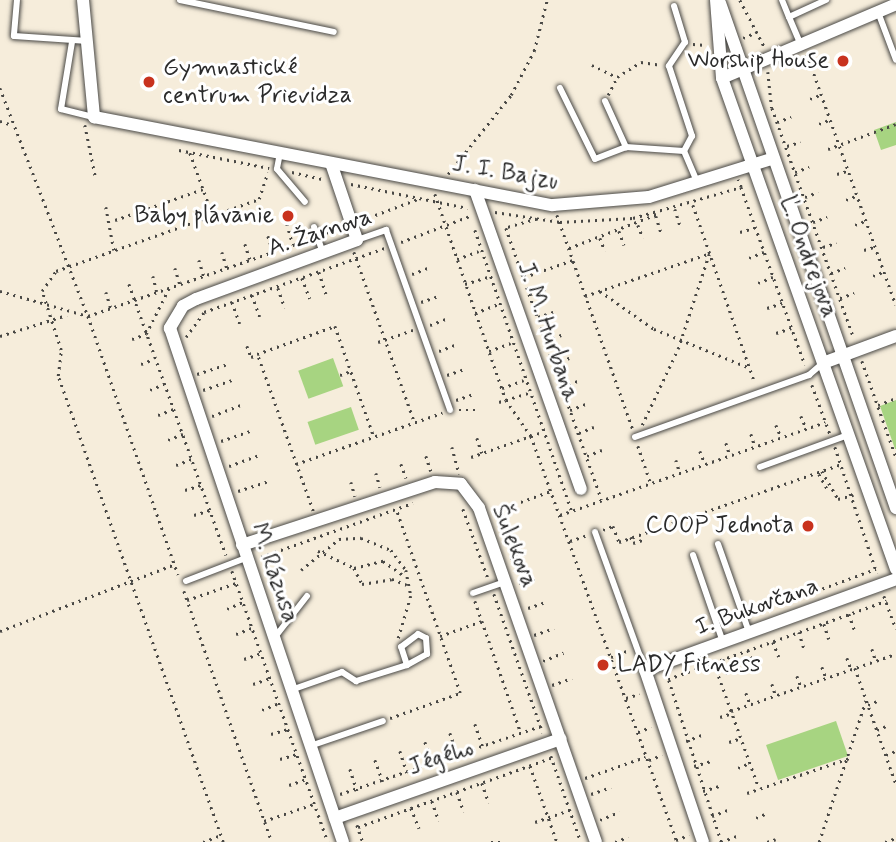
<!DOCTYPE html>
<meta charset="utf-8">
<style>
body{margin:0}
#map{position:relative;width:896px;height:842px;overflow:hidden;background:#f6eddb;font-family:Mynerve,sans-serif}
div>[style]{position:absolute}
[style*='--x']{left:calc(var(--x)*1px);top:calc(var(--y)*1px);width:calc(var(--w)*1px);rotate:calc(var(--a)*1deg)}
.green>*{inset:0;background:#a7d481;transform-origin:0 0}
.path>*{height:2.5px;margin-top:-1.25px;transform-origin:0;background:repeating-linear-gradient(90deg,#494845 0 2px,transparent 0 7px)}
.roads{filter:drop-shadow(0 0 2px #494845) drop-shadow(0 0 2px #494845)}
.service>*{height:6px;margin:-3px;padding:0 3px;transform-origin:3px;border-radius:3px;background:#fff}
.minor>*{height:12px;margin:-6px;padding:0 6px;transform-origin:6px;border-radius:6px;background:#fff}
.dots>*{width:19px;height:19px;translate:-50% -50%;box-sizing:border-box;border:4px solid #fff;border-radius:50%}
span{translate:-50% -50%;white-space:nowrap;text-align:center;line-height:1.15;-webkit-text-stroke:6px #fff;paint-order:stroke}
.poi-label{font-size:24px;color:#2b2b2b}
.right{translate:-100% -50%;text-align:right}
.left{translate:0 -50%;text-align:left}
.street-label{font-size:24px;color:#2b2b2b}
</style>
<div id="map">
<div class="green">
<div style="clip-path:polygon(896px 122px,896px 145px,881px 150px,874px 130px)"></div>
<div style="left:333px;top:358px;width:30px;height:37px;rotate:70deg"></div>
<div style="clip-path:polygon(896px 400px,896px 449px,895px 449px,880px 406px)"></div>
<div style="left:351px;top:407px;width:24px;height:46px;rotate:71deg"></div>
<div style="left:836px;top:721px;width:37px;height:74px;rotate:71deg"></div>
</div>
<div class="path">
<div style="--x:740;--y:0;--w:52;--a:62.4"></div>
<div style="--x:743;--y:38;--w:15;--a:-23"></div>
<div style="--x:693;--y:44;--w:13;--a:4"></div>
<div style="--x:807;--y:54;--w:266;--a:70.5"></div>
<div style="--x:592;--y:65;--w:28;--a:26"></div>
<div style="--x:768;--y:72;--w:36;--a:84"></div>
<div style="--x:772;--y:108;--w:244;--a:70.4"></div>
<div style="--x:0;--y:88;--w:244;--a:68.9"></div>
<div style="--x:88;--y:316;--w:235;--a:-19.1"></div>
<div style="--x:608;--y:95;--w:20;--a:-63"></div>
<div style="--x:617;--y:77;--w:28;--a:-32"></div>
<div style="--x:641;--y:62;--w:21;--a:8"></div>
<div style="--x:810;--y:99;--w:11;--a:-22"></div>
<div style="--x:0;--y:121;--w:13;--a:18"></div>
<div style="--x:777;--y:122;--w:15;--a:-20"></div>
<div style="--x:819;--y:124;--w:11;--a:-22"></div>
<div style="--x:85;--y:125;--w:55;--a:78.5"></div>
<div style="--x:787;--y:146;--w:14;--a:-17"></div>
<div style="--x:828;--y:149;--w:72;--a:-20.2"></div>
<div style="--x:179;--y:150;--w:92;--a:11.3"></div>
<div style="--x:190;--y:153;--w:67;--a:69.9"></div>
<div style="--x:292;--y:172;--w:32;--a:13"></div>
<div style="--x:795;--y:172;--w:15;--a:-20"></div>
<div style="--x:448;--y:174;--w:101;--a:-51.4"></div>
<div style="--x:511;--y:95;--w:50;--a:-62.4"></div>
<div style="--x:534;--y:51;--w:53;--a:-75.7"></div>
<div style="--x:837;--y:174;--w:10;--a:-17"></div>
<div style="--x:351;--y:184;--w:119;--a:11.6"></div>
<div style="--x:741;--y:187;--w:189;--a:70.2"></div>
<div style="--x:435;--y:194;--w:218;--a:71"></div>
<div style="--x:506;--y:400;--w:44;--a:55.2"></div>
<div style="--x:531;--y:436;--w:431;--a:70.2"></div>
<div style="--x:805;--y:197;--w:14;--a:-21"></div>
<div style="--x:846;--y:200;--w:11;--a:-22"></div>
<div style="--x:693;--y:205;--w:188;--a:70.8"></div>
<div style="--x:106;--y:207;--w:44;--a:79.5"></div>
<div style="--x:675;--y:209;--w:17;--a:73"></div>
<div style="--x:495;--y:212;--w:66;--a:8.7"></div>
<div style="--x:560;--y:222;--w:73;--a:-3.1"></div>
<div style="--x:633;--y:218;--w:112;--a:-16"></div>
<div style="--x:741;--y:187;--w:8;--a:-113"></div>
<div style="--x:557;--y:215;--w:228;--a:70.5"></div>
<div style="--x:656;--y:216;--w:17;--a:73"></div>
<div style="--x:285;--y:217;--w:29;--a:74"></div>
<div style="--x:537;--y:219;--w:32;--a:164"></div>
<div style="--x:506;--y:228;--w:288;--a:70.6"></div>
<div style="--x:115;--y:220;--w:93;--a:-19.4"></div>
<div style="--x:362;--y:220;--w:60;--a:-20.6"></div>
<div style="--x:813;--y:222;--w:15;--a:-20"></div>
<div style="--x:638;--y:225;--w:14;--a:69"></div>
<div style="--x:855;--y:225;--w:11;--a:-22"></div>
<div style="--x:475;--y:230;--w:297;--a:71"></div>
<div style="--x:619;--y:231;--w:15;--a:70"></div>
<div style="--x:740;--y:232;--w:15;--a:-16"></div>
<div style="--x:326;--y:233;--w:14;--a:-30"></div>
<div style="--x:268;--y:236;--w:16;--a:72"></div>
<div style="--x:600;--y:238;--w:14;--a:69"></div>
<div style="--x:401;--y:242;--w:74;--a:-20.6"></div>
<div style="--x:245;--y:244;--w:16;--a:72"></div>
<div style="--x:823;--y:247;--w:14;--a:-17"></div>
<div style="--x:569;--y:248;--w:97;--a:-21"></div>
<div style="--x:864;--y:250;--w:10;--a:-17"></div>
<div style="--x:222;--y:252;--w:17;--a:73"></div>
<div style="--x:354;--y:252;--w:182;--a:70.4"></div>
<div style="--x:749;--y:258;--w:16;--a:-22"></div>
<div style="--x:457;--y:259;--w:23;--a:-20"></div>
<div style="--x:199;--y:260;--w:17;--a:73"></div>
<div style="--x:175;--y:268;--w:17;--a:73"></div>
<div style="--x:319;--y:272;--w:23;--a:72"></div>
<div style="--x:831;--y:273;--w:15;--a:-20"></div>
<div style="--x:412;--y:274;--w:17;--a:-21"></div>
<div style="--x:153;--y:276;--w:16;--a:76"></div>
<div style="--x:873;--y:276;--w:11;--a:-22"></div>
<div style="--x:524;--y:277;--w:52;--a:-19.1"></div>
<div style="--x:302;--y:278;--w:22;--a:69"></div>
<div style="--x:758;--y:283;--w:16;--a:-22"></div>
<div style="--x:129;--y:284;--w:288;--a:70.3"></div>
<div style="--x:465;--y:284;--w:24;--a:-17"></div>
<div style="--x:278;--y:288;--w:21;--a:71"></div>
<div style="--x:0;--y:291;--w:91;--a:15.9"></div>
<div style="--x:88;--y:316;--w:274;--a:70.8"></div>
<div style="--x:600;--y:291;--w:66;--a:35.1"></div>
<div style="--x:654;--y:329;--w:104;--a:22.1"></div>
<div style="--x:106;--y:292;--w:17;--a:73"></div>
<div style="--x:530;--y:294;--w:16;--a:-18"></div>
<div style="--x:252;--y:295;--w:23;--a:70"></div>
<div style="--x:585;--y:296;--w:130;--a:-18.9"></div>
<div style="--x:840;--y:298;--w:15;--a:-20"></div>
<div style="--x:232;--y:302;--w:23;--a:70"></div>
<div style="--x:421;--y:302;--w:18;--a:-19"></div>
<div style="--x:767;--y:308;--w:16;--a:-18"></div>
<div style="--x:475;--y:313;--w:25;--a:-21"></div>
<div style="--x:538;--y:317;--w:16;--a:-18"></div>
<div style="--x:430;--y:325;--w:17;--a:-21"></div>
<div style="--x:776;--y:333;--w:16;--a:-18"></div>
<div style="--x:0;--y:336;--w:70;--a:-17.4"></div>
<div style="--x:186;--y:337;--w:31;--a:-54"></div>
<div style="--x:204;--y:312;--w:192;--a:-19.5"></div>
<div style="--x:132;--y:339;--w:15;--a:-20"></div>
<div style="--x:146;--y:334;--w:51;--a:-63.4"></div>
<div style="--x:546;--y:340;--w:16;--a:-18"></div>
<div style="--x:378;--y:342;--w:37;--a:-19"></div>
<div style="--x:247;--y:346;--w:12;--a:70"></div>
<div style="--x:251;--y:357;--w:6;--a:-18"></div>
<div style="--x:439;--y:351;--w:17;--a:-21"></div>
<div style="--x:489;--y:351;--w:23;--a:-20"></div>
<div style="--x:862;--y:361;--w:102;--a:70.5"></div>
<div style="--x:554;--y:363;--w:16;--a:-18"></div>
<div style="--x:141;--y:364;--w:14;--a:-21"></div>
<div style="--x:197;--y:374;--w:32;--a:-18"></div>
<div style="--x:340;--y:375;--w:12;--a:-20"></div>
<div style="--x:447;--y:375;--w:18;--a:-19"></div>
<div style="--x:812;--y:385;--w:52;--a:69.8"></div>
<div style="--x:562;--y:387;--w:17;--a:-21"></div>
<div style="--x:502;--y:388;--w:23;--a:-20"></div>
<div style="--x:150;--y:390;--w:15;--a:-23"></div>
<div style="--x:203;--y:390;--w:31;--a:-19"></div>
<div style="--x:456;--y:400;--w:18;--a:-19"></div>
<div style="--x:499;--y:402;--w:31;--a:-17"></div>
<div style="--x:878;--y:405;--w:19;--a:-21"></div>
<div style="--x:459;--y:410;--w:19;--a:0"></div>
<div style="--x:570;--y:410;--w:17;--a:-21"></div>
<div style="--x:158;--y:415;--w:17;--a:-21"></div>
<div style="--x:212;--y:416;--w:31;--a:-21"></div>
<div style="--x:801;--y:416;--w:13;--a:67"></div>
<div style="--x:642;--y:425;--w:84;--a:-64.7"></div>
<div style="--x:678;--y:349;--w:100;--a:-71.9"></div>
<div style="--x:776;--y:425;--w:13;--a:67"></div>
<div style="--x:579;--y:433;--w:16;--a:-22"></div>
<div style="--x:751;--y:434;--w:13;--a:72"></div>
<div style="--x:477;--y:438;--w:16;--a:72"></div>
<div style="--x:168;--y:440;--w:16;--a:-22"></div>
<div style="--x:221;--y:441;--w:31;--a:-19"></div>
<div style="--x:726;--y:443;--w:13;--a:72"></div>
<div style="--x:638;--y:446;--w:39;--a:71"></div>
<div style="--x:452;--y:447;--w:28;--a:75"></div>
<div style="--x:835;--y:447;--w:133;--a:71.6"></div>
<div style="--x:700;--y:451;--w:14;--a:69"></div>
<div style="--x:426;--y:456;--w:16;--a:72"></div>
<div style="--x:587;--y:456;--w:16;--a:-22"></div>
<div style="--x:471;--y:457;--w:75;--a:-19.4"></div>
<div style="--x:676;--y:460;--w:14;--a:73"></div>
<div style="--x:296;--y:464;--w:155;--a:-19.3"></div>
<div style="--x:401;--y:464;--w:15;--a:70"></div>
<div style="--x:176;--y:465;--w:17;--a:-21"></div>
<div style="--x:229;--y:466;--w:32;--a:-20"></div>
<div style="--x:822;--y:471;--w:32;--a:60"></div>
<div style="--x:838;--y:499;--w:16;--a:-15"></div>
<div style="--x:376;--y:473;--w:15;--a:74"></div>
<div style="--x:819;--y:474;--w:18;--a:61"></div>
<div style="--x:351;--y:482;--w:15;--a:74"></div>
<div style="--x:185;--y:490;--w:17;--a:-17"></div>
<div style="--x:238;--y:491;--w:32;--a:-18"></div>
<div style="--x:463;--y:509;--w:73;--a:70.1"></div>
<div style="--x:501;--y:509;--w:53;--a:-19.8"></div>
<div style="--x:313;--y:511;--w:167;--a:-109.6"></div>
<div style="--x:257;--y:354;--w:83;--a:-19.7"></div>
<div style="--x:335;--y:326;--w:118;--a:70.6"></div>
<div style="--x:194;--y:515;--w:17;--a:-17"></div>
<div style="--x:560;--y:515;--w:281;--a:-19.3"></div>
<div style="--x:603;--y:530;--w:11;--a:-22"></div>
<div style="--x:613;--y:526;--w:17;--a:69"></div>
<div style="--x:619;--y:542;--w:236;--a:-19.3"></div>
<div style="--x:502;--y:534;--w:17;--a:-24"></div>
<div style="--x:631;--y:537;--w:6;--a:72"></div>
<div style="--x:633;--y:543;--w:13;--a:-18"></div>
<div style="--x:570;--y:541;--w:18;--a:-19"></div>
<div style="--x:318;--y:551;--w:40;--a:25"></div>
<div style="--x:354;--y:568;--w:18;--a:63"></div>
<div style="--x:362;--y:584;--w:30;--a:-9"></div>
<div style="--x:392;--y:579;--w:16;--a:22"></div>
<div style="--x:261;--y:557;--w:161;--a:-19.6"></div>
<div style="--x:510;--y:559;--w:18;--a:-22"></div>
<div style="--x:354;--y:568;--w:30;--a:-14"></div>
<div style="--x:383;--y:561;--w:28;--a:35"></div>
<div style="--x:301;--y:570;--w:49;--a:-39.2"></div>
<div style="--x:339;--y:539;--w:22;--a:-3"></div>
<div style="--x:361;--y:538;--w:32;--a:22"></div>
<div style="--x:391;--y:550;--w:25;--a:53"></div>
<div style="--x:406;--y:570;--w:26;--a:79"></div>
<div style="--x:411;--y:596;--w:46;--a:106.5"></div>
<div style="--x:232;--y:571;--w:288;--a:70.5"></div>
<div style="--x:519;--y:583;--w:18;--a:-16"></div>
<div style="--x:184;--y:591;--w:266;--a:70.7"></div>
<div style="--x:494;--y:594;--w:147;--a:70.6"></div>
<div style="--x:884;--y:596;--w:35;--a:70"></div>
<div style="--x:187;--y:600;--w:52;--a:-19.1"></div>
<div style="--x:475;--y:601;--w:21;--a:71"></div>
<div style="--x:528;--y:608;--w:18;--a:-19"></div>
<div style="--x:227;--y:609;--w:17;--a:-24"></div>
<div style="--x:849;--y:614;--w:18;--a:71"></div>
<div style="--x:750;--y:615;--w:134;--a:-20.1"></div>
<div style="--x:824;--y:624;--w:16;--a:72"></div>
<div style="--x:0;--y:631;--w:187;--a:-20.9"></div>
<div style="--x:799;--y:632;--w:17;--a:73"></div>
<div style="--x:236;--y:634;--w:17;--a:-21"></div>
<div style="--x:534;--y:635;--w:21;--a:-19"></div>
<div style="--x:440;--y:636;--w:45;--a:-19.7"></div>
<div style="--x:482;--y:621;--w:119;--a:70.8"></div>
<div style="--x:773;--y:642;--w:16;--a:68"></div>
<div style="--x:872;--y:649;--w:13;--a:72"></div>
<div style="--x:748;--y:650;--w:17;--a:69"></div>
<div style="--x:611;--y:657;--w:17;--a:-21"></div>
<div style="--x:847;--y:658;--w:12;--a:70"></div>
<div style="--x:244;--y:659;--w:18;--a:-19"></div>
<div style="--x:723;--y:659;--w:17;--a:73"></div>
<div style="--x:543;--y:661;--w:22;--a:-22"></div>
<div style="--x:714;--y:663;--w:133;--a:70.2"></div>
<div style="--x:822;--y:667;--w:12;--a:70"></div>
<div style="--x:855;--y:668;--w:123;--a:70.5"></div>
<div style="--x:797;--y:676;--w:12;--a:70"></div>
<div style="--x:253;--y:684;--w:18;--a:-19"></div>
<div style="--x:772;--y:684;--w:13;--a:72"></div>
<div style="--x:552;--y:685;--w:21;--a:-19"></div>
<div style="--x:746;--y:693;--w:12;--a:70"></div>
<div style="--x:626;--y:698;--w:14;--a:-17"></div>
<div style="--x:868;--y:705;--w:13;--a:-23"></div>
<div style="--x:262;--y:710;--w:18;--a:-22"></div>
<div style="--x:731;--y:711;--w:175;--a:-19.1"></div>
<div style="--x:720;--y:717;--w:13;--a:-18"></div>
<div style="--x:390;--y:718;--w:74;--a:-19.7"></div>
<div style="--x:460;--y:693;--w:195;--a:-109.2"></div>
<div style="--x:475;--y:724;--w:24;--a:71"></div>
<div style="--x:877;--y:730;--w:13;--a:-23"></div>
<div style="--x:638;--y:732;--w:14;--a:-21"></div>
<div style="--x:450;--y:733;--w:24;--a:71"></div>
<div style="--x:271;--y:734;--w:18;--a:-16"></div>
<div style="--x:686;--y:741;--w:17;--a:-21"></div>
<div style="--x:425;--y:742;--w:23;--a:70"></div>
<div style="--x:729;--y:742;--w:13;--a:-18"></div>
<div style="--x:400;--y:751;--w:23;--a:72"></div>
<div style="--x:886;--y:755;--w:11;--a:-22"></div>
<div style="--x:551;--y:756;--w:91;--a:70.8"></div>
<div style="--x:280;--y:759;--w:18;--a:-16"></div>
<div style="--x:375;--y:760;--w:23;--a:70"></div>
<div style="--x:649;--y:760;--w:14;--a:-21"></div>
<div style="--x:530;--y:766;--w:81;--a:70.4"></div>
<div style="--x:694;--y:766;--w:18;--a:-16"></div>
<div style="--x:738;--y:768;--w:13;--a:-23"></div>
<div style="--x:350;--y:769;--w:23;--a:72"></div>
<div style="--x:585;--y:778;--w:64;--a:-19.3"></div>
<div style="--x:482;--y:783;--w:21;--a:71"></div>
<div style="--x:289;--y:785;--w:18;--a:-19"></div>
<div style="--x:703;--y:791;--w:17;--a:-17"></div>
<div style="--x:457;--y:792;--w:21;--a:71"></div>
<div style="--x:747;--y:793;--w:109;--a:-18.8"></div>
<div style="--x:340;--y:794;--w:215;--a:-18.7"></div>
<div style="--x:591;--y:794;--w:21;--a:-19"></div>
<div style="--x:432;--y:801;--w:21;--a:71"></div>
<div style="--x:411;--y:808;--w:22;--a:68"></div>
<div style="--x:712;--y:816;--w:17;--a:-21"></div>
<div style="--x:756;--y:818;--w:12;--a:-24"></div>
<div style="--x:600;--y:820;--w:21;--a:-23"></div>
<div style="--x:264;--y:821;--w:53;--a:-18.8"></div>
<div style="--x:535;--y:822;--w:37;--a:-19"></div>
<div style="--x:357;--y:825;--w:18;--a:71"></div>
<div style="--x:358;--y:827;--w:207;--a:-19.7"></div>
<div style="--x:676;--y:840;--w:14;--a:-21"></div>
<div style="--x:203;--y:842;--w:19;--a:-21"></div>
<div style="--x:223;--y:842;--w:494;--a:-109.5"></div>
<div style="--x:58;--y:376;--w:26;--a:-83"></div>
<div style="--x:61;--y:350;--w:62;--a:-107.9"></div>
<div style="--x:42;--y:291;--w:24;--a:-55"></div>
<div style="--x:56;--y:271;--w:215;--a:-19.5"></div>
<div style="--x:259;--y:199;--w:28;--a:-72"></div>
<div style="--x:491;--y:842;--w:13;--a:0"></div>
<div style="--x:615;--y:842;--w:14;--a:-21"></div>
<div style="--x:721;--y:842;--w:171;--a:-108"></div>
<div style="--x:668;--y:679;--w:232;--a:-19.7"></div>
<div style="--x:721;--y:842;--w:17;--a:-21"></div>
<div style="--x:767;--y:842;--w:9;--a:-18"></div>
<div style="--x:819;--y:842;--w:150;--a:-71.7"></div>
<div style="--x:885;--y:842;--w:12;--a:-20"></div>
</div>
<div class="roads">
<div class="service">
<div style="--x:17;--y:0;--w:36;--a:95"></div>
<div style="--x:14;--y:36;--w:74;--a:3.9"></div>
<div style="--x:180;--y:0;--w:157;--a:11.7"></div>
<div style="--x:782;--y:0;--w:18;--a:68"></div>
<div style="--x:789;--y:17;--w:41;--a:-24.7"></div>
<div style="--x:674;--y:6;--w:38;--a:73"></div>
<div style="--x:685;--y:42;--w:29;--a:124"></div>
<div style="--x:669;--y:66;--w:74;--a:71.8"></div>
<div style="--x:692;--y:136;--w:17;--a:118"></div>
<div style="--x:684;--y:151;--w:34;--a:67"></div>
<div style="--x:878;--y:12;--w:51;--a:69.4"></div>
<div style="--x:789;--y:17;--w:28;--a:67"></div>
<div style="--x:72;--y:42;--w:68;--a:99.3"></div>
<div style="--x:61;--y:109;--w:34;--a:14"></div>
<div style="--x:560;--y:88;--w:79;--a:63.8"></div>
<div style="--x:595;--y:159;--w:33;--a:-21"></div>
<div style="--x:605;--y:101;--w:51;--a:65.5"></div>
<div style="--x:626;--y:147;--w:58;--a:3.9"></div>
<div style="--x:280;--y:153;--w:16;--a:101"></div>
<div style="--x:277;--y:169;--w:43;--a:49.7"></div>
<div style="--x:314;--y:227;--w:28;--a:71"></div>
<div style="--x:357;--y:240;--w:31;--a:-19"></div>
<div style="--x:386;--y:230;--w:191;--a:70.4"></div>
<div style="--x:635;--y:437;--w:185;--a:-19.6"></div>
<div style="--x:809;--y:375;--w:18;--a:-41"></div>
<div style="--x:760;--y:467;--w:94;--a:-20"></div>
<div style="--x:595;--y:532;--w:147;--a:70.1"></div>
<div style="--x:718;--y:544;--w:93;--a:70.6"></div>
<div style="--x:693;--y:555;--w:92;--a:71"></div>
<div style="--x:186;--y:581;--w:64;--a:-21"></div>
<div style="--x:473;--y:593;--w:34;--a:-19"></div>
<div style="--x:275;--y:637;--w:52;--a:-52"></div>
<div style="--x:291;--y:690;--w:54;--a:-19.4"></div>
<div style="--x:342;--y:672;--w:17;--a:33"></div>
<div style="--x:356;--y:681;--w:53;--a:-17.4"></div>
<div style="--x:407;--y:665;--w:19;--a:-108"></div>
<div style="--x:401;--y:647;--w:21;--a:-37"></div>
<div style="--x:418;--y:634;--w:9;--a:27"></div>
<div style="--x:426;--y:638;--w:16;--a:86"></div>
<div style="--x:427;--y:654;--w:23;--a:151"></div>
<div style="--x:310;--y:746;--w:77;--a:-18.9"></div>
</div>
<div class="minor">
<div style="--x:83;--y:0;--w:118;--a:84.6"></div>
<div style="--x:94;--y:117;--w:467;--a:10.9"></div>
<div style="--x:553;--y:205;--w:96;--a:-4.8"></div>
<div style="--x:649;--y:197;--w:128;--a:-17.3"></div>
<div style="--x:716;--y:0;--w:78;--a:85.6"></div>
<div style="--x:722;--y:78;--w:521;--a:70.49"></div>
<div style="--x:720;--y:3;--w:535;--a:70.79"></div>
<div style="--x:722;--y:78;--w:189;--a:-23"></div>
<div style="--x:331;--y:163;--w:81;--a:71.3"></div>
<div style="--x:357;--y:240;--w:171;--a:159.9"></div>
<div style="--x:196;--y:299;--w:15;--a:152"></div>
<div style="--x:183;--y:306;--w:26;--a:121"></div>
<div style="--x:170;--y:328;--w:542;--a:71.4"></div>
<div style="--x:475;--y:190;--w:317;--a:70.5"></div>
<div style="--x:823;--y:363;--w:78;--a:-20.3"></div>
<div style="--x:242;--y:545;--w:203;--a:-18.1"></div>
<div style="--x:435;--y:482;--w:26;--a:4"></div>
<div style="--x:461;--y:484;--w:30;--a:53"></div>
<div style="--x:479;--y:508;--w:354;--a:70.7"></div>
<div style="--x:335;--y:818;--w:239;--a:-19.3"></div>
<div style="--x:703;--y:842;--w:182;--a:-108.6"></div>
<div style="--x:645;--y:670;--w:267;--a:-19.9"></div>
</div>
</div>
<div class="dots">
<div style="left:843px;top:61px;background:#c8321e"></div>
<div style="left:149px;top:82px;background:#c8321e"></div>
<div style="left:288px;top:216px;background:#c8321e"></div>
<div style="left:808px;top:526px;background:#c8321e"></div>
<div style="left:603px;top:665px;background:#c8321e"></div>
</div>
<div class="poi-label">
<span class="right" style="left:829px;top:61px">Worship House</span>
<span class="left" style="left:163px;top:82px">Gymnastické<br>centrum Prievidza</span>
<span class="right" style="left:274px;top:216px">Baby plávanie</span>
<span class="right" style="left:794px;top:526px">COOP Jednota</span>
<span class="left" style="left:617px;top:665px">LADY Fitness</span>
</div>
<div class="street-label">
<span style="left:505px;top:173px;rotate:10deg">J. I. Bajzu</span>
<span style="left:320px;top:233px;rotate:-18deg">A. Žarnova</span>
<span style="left:808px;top:257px;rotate:70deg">Ľ. Ondrejova</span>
<span style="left:548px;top:332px;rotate:71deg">J. M. Hurbana</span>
<span style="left:514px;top:546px;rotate:69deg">Šulekova</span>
<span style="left:274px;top:573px;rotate:71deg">M. Rázusa</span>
<span style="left:757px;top:607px;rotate:-20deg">I. Bukovčana</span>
<span style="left:441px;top:758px;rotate:-19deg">Jégého</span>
</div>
</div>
